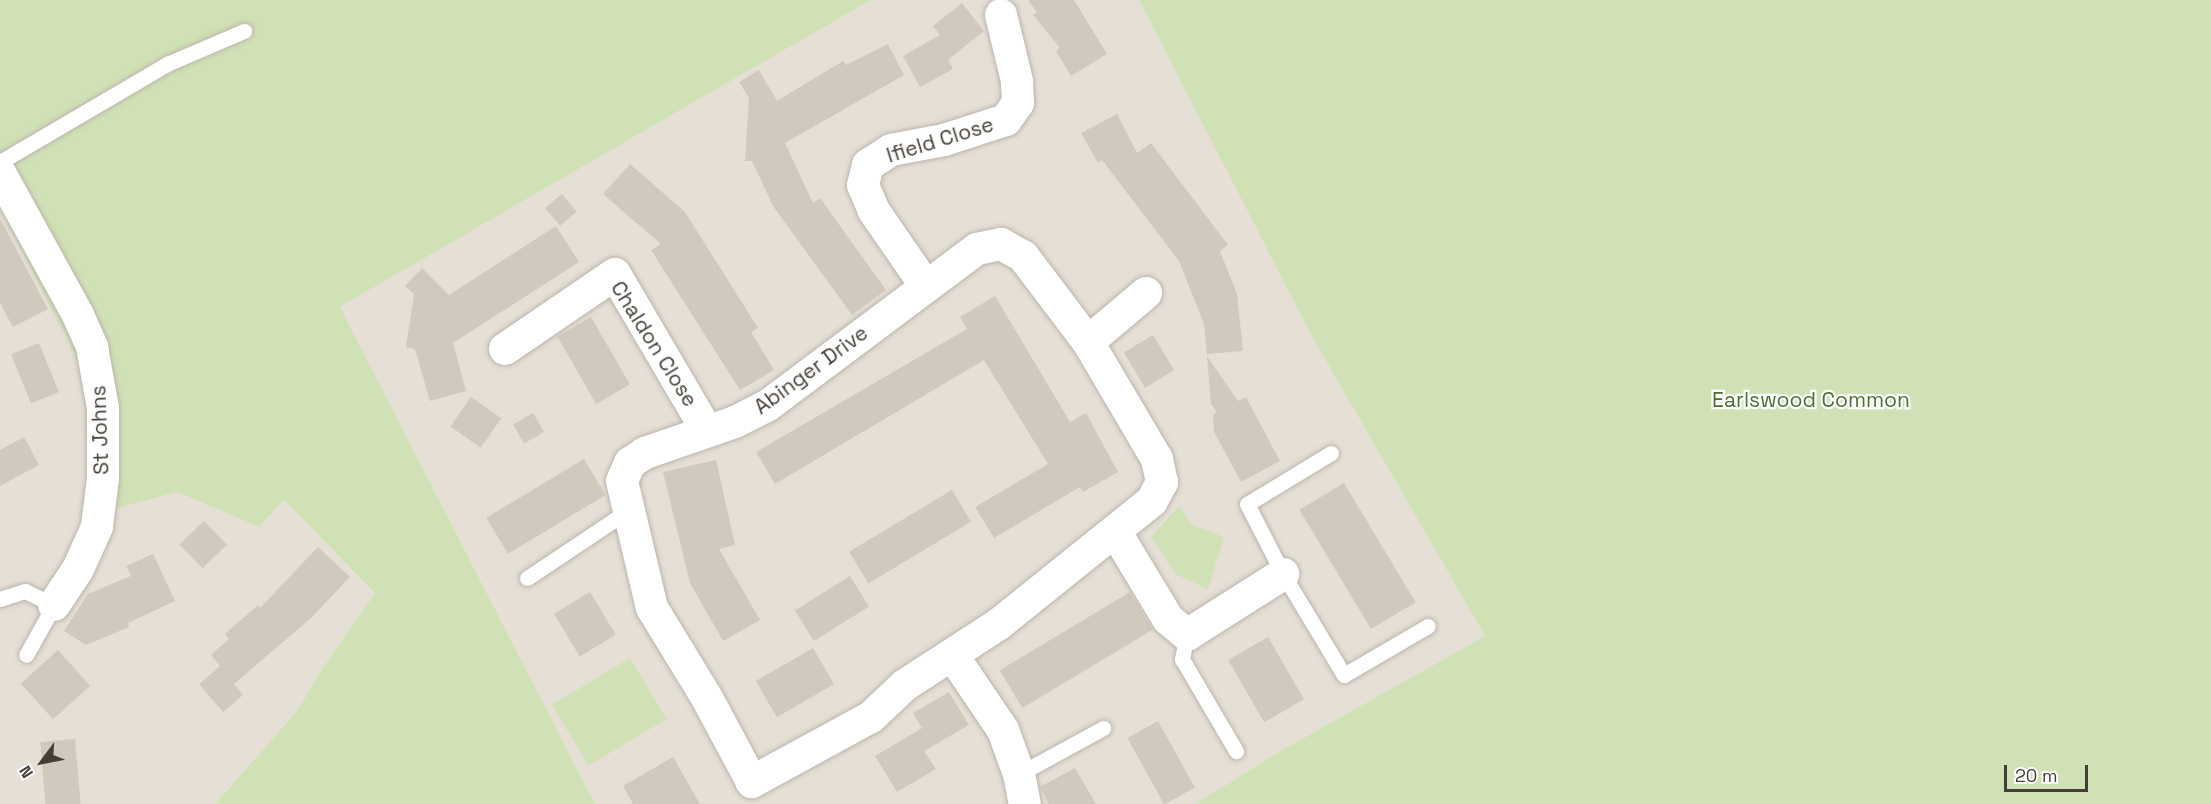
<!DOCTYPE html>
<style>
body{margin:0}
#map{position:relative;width:2211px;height:804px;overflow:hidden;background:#f2eee7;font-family:"Space Grotesk",sans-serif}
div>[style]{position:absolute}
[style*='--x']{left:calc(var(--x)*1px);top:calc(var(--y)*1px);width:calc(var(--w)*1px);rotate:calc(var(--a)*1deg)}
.residential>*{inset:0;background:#e5dfd6}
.green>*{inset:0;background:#d0e1b5;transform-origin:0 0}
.building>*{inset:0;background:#d2c9be;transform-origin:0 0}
.roads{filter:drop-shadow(0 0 2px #bcb5ab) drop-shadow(0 0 2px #bcb5ab)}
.lane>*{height:15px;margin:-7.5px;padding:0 7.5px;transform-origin:7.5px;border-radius:7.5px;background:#fff}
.street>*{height:32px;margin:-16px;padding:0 16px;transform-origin:16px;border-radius:16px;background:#fff}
span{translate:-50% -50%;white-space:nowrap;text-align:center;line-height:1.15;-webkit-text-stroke:4.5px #fff;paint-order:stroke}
.street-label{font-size:21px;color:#443e37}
.park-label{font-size:21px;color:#4d6f31}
.north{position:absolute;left:12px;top:732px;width:60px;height:60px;-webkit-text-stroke:4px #fff;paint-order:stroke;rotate:238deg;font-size:16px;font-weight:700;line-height:24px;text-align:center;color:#443e37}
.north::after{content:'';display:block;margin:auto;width:21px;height:27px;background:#443e37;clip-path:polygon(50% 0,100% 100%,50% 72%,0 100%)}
.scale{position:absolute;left:2004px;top:765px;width:84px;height:27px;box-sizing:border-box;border:3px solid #443e37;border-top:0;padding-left:8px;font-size:18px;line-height:21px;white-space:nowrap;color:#443e37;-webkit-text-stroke:4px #fff;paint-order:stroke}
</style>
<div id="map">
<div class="residential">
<div style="clip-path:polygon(871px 0,1139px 0,1311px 335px,1485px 636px,1282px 750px,1195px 804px,595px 804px,340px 307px)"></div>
<div style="clip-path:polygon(0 209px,74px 353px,83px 387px,87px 449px,86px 505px,119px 508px,177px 492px,259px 527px,284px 500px,375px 593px,324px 666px,297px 711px,215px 804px,0 804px)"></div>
</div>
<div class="green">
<div style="clip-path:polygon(0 0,871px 0,340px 307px,595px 804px,215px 804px,297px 711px,324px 666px,375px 593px,284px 500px,259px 527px,177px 492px,119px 508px,86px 505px,87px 449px,83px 387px,74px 353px,0 209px)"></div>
<div style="clip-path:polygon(1139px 0,2211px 0,2211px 804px,1195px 804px,1282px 750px,1485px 636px,1311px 335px)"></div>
<div style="clip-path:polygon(1179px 506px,1192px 525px,1224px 537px,1208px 589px,1177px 575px,1151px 537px)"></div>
<div style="left:630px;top:658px;width:71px;height:91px;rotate:59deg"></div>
</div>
<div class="building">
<div style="clip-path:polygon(1028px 0,1074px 0,1107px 54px,1071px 76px,1056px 51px,1060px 48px,1033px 15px,1037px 12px)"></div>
<div style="clip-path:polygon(962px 3px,984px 31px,948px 60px,953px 69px,920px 87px,903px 56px,940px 35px,933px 26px)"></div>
<div style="clip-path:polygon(888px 44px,904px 75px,785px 143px,813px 203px,820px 198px,886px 290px,852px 315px,773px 206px,752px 161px,745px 161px,749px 98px,739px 82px,759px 70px,777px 101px,843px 61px,846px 65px)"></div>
<div style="clip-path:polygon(1117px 114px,1137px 153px,1151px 143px,1228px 245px,1220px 251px,1237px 294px,1243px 351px,1207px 354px,1204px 324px,1179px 261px,1102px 160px,1098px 163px,1081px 133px)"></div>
<div style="clip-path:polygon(630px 164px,685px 212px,758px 328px,751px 332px,774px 370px,740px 390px,651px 250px,661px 244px,603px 194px)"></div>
<div style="left:562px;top:194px;width:23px;height:22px;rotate:50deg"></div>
<div style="clip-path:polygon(0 219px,48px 309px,13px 327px,0 303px)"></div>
<div style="clip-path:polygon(556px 226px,579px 262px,453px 343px,466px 391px,430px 401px,415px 349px,406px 347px,414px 294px,405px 286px,422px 268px,449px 295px)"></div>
<div style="clip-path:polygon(995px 296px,1070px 422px,1086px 413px,1118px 472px,1083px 492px,1080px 487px,994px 538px,975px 507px,1048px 464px,984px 360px,775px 484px,756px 452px,967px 329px,960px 317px)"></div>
<div style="left:591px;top:317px;width:78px;height:39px;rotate:60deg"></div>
<div style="left:1153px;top:335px;width:41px;height:34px;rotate:59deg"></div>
<div style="left:39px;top:343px;width:53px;height:30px;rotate:68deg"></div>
<div style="clip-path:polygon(1207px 356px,1238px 401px,1246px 397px,1280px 461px,1241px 482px,1214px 432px,1213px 415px,1217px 412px,1211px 404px)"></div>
<div style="left:471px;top:397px;width:37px;height:36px;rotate:35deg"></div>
<div style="left:533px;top:413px;width:22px;height:23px;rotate:60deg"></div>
<div style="clip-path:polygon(24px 437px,39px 465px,0 486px,0 450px)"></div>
<div style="left:584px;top:459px;width:42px;height:114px;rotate:59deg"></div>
<div style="clip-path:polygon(716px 460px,735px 545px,719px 549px,760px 620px,723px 641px,690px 583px,663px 472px)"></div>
<div style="left:1344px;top:483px;width:139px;height:52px;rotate:59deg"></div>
<div style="left:952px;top:490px;width:37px;height:120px;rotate:59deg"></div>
<div style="left:204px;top:521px;width:33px;height:34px;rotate:46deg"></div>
<div style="clip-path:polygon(318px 547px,350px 577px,312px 617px,234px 684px,243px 695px,223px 712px,199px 684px,220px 666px,211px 655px,229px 639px,225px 634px,258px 605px,260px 608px)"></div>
<div style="clip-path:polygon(153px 554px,175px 601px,128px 623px,129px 627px,86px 645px,64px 631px,88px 594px,131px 576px,126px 566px)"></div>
<div style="left:850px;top:576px;width:36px;height:65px;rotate:58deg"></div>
<div style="left:590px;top:592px;width:50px;height:42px;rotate:59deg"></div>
<div style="left:1130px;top:592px;width:44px;height:152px;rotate:59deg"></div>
<div style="left:1268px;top:637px;width:72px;height:46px;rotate:60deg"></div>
<div style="left:813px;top:648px;width:42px;height:66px;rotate:60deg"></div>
<div style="left:58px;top:650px;width:48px;height:50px;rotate:48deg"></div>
<div style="clip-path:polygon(949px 692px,969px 725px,924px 751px,936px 769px,897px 792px,875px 756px,922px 728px,913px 713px)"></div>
<div style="left:1158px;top:721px;width:76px;height:35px;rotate:61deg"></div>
<div style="left:75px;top:739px;width:65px;height:35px;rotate:85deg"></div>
<div style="clip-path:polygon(673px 757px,700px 804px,633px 804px,623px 786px)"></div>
<div style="clip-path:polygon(1075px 768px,1096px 804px,1049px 804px,1040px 787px)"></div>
</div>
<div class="roads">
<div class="lane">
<div style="--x:0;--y:162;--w:194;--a:-30.4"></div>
<div style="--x:167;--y:64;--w:84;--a:-23.2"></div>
<div style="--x:1331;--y:453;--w:98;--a:148.7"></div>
<div style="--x:1247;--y:504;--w:79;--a:62.8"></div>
<div style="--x:1283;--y:574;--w:118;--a:58.9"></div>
<div style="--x:1344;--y:675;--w:97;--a:-30.3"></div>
<div style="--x:527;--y:578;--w:123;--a:-33.7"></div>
<div style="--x:0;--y:599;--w:26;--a:-18"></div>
<div style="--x:25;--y:591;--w:32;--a:26"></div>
<div style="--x:54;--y:605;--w:57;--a:119.2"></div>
<div style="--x:1187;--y:635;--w:25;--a:102"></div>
<div style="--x:1182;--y:659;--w:107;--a:59.6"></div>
<div style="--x:1019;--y:774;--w:96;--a:-28.7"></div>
</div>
<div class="street">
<div style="--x:0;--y:173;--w:162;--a:61.2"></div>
<div style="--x:78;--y:315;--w:35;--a:66"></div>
<div style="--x:92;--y:347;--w:62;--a:79.8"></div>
<div style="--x:103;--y:408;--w:70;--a:90"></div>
<div style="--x:103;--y:478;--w:49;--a:97"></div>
<div style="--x:97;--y:527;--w:46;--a:114.3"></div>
<div style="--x:78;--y:569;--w:43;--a:123.7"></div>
<div style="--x:1001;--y:244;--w:25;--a:29"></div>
<div style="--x:1023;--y:256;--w:108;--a:52.9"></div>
<div style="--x:1088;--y:342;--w:136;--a:59.5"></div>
<div style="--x:1157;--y:459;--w:24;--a:78"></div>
<div style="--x:1162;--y:482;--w:21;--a:118"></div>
<div style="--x:1152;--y:501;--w:196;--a:141.2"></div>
<div style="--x:999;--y:624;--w:112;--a:147"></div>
<div style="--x:905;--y:685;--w:47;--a:136.7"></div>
<div style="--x:871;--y:717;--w:136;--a:151.4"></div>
<div style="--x:752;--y:782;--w:95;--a:-118.2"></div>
<div style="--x:707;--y:698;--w:105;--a:-121.4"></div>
<div style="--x:652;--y:608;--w:130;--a:-103.3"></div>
<div style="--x:622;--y:481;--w:20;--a:-66"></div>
<div style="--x:630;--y:463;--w:18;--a:-34"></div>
<div style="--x:645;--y:453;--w:95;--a:-19"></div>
<div style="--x:735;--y:422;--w:36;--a:-27"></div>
<div style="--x:767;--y:406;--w:262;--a:-36.8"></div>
<div style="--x:977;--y:249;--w:25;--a:-12"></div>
<div style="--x:925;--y:285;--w:90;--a:-124.6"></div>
<div style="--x:874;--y:211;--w:28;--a:-113"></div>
<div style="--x:863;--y:185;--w:21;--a:-76"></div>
<div style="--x:868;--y:165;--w:27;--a:-33"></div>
<div style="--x:891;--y:150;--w:54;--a:-10.7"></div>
<div style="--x:944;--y:140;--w:65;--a:-17.9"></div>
<div style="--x:1006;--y:120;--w:21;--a:-55"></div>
<div style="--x:1018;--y:103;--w:22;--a:-93"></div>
<div style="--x:1017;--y:81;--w:68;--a:-103.6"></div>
<div style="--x:1088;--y:342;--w:76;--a:-40.2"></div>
<div style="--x:505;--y:349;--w:133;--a:-34.3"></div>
<div style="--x:615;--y:274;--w:182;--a:59.6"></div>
<div style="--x:1115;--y:531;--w:103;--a:58.9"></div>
<div style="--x:1168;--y:619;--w:25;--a:40"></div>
<div style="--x:1187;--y:635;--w:114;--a:-32.4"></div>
<div style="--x:953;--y:656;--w:89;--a:56"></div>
<div style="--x:1003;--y:730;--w:47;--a:70"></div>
<div style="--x:1019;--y:774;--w:31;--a:79"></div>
</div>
</div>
<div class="street-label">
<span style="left:940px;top:140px;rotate:-17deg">Ifield Close</span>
<span style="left:654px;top:344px;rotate:58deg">Chaldon Close</span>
<span style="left:811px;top:370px;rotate:-36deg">Abinger Drive</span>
<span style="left:100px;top:430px;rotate:-92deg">St Johns</span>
</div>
<div class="park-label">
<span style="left:1811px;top:400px">Earlswood Common</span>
</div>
<div class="north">N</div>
<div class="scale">20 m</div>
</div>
